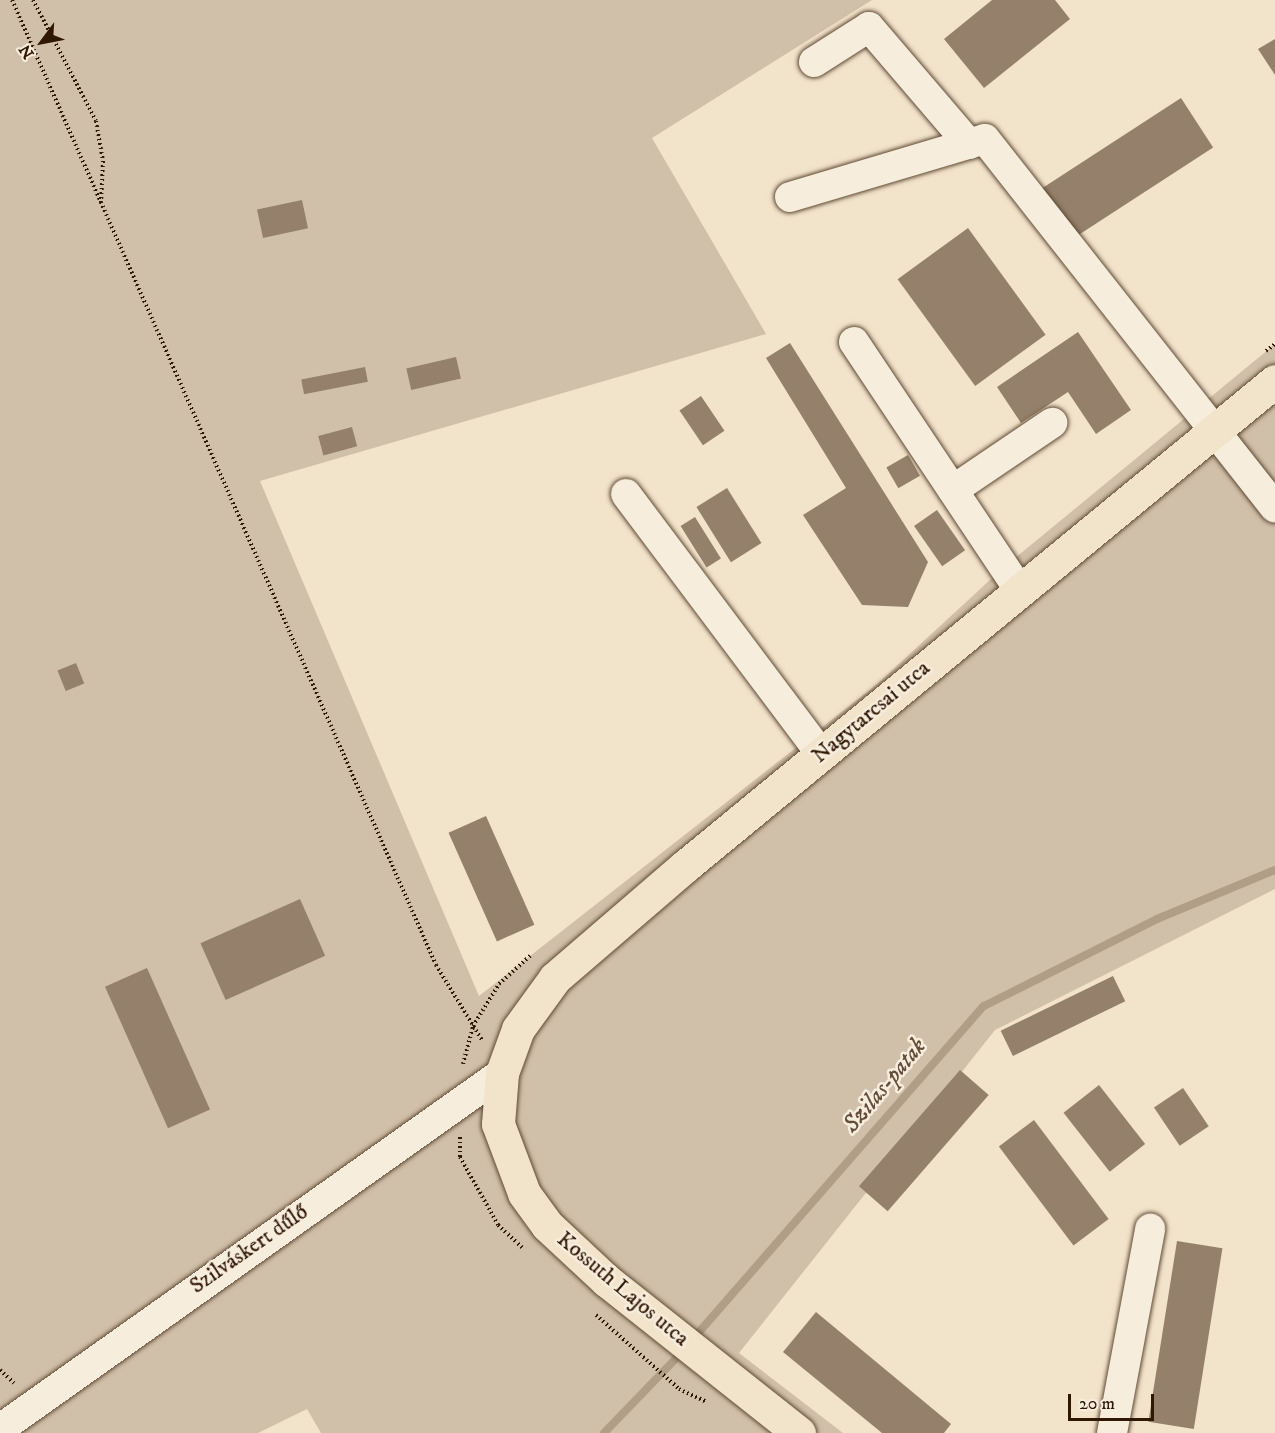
<!DOCTYPE html>
<meta charset="utf-8">
<style>
body{margin:0}
#map{position:relative;width:1275px;height:1433px;overflow:hidden;background:#f2e3cb;font-family:"IM FELL DW Pica",serif}
div>[style]{position:absolute}
[style*='--x']{left:calc(var(--x)*1px);top:calc(var(--y)*1px);width:calc(var(--w)*1px);rotate:calc(var(--a)*1deg)}
.green>*{inset:0;background:#d1c0a9}
.stream>*{height:8px;margin:-4px;padding:0 4px;transform-origin:4px;border-radius:4px;background:#b09e87}
.building>*{inset:0;background:#95816b;transform-origin:0 0}
.path>*{height:4px;margin-top:-2px;transform-origin:0;background:repeating-linear-gradient(90deg,#301703 0 1.5px,transparent 0 4.5px)}
.roads{filter:drop-shadow(0 0 2px #604a35) drop-shadow(0 0 2px #604a35)}
.minor>*{height:30px;margin:-15px;padding:0 15px;transform-origin:15px;border-radius:15px;background:#f7eddd}
.major>*{height:33px;margin:-16.5px;padding:0 16.5px;transform-origin:16.5px;border-radius:16.5px;background:#f2e3cb}
span{translate:-50% -50%;white-space:nowrap;text-align:center;line-height:1.15;-webkit-text-stroke:5px #f7eddd;paint-order:stroke}
.street-label{font-size:22px;color:#301703}
.water-label{font-size:24px;color:#634d38;font-style:italic}
.north{position:absolute;left:12px;top:12px;width:60px;height:60px;-webkit-text-stroke:4px #f7eddd;paint-order:stroke;rotate:238deg;font-size:16px;font-weight:700;line-height:24px;text-align:center;color:#301703}
.north::after{content:'';display:block;margin:auto;width:21px;height:27px;background:#301703;clip-path:polygon(50% 0,100% 100%,50% 72%,0 100%)}
.scale{position:absolute;left:1068px;top:1394px;width:86px;height:27px;box-sizing:border-box;border:3px solid #301703;border-top:0;padding-left:8px;font-size:18px;line-height:21px;white-space:nowrap;color:#301703;-webkit-text-stroke:4px #f7eddd;paint-order:stroke}
</style>
<div id="map">
<div class="green">
<div style="clip-path:polygon(0 0,872px 0,652px 138px,766px 334px,260px 481px,479px 996px,876px 685px,1003px 568px,1275px 344px,1275px 889px,995px 1030px,739px 1353px,843px 1433px,321px 1433px,307px 1409px,258px 1433px,0 1433px)"></div>
</div>
<div class="stream">
<div style="--x:693;--y:1339;--w:442;--a:-48.9"></div>
<div style="--x:984;--y:1006;--w:194;--a:-26.7"></div>
<div style="--x:1157;--y:919;--w:128;--a:-22.6"></div>
<div style="--x:604;--y:1433;--w:117;--a:-46"></div>
</div>
<div class="building">
<div style="clip-path:polygon(992px 0,1055px 0,1070px 19px,984px 88px,944px 39px)"></div>
<div style="clip-path:polygon(1275px 39px,1275px 75px,1258px 49px)"></div>
<div style="left:1181px;top:98px;width:59px;height:167px;rotate:57deg"></div>
<div style="left:302px;top:200px;width:29px;height:46px;rotate:78deg"></div>
<div style="left:968px;top:228px;width:132px;height:87px;rotate:54deg"></div>
<div style="clip-path:polygon(1078px 332px,1131px 410px,1096px 434px,1068px 392px,1021px 423px,997px 387px)"></div>
<div style="clip-path:polygon(790px 343px,928px 562px,908px 607px,862px 605px,803px 515px,846px 488px,766px 358px)"></div>
<div style="left:456px;top:357px;width:22px;height:51px;rotate:77deg"></div>
<div style="left:365px;top:367px;width:15px;height:65px;rotate:79deg"></div>
<div style="left:701px;top:396px;width:42px;height:26px;rotate:56deg"></div>
<div style="left:352px;top:427px;width:20px;height:35px;rotate:75deg"></div>
<div style="left:908px;top:455px;width:24px;height:25px;rotate:60deg"></div>
<div style="left:727px;top:488px;width:65px;height:36px;rotate:58deg"></div>
<div style="left:937px;top:510px;width:49px;height:28px;rotate:55deg"></div>
<div style="left:695px;top:517px;width:49px;height:17px;rotate:58deg"></div>
<div style="left:76px;top:663px;width:22px;height:20px;rotate:68deg"></div>
<div style="left:486px;top:816px;width:119px;height:41px;rotate:66deg"></div>
<div style="left:300px;top:899px;width:62px;height:109px;rotate:66deg"></div>
<div style="left:147px;top:968px;width:155px;height:46px;rotate:66deg"></div>
<div style="left:1113px;top:976px;width:28px;height:125px;rotate:64deg"></div>
<div style="left:960px;top:1070px;width:38px;height:154px;rotate:41deg"></div>
<div style="left:1099px;top:1085px;width:75px;height:45px;rotate:52deg"></div>
<div style="left:1183px;top:1088px;width:46px;height:35px;rotate:56deg"></div>
<div style="left:1034px;top:1120px;width:124px;height:44px;rotate:53deg"></div>
<div style="left:1177px;top:1241px;width:46px;height:183px;rotate:9deg"></div>
<div style="clip-path:polygon(816px 1312px,951px 1424px,944px 1433px,882px 1433px,783px 1352px)"></div>
</div>
<div class="path">
<div style="--x:12;--y:0;--w:1054;--a:66.28"></div>
<div style="--x:436;--y:965;--w:88;--a:58.5"></div>
<div style="--x:33;--y:0;--w:136;--a:62.5"></div>
<div style="--x:96;--y:121;--w:41;--a:80.1"></div>
<div style="--x:103;--y:161;--w:42;--a:92.7"></div>
<div style="--x:1266;--y:351;--w:11;--a:-38"></div>
<div style="--x:463;--y:1064;--w:39;--a:-75"></div>
<div style="--x:473;--y:1026;--w:49;--a:-58.2"></div>
<div style="--x:499;--y:984;--w:42;--a:-42.1"></div>
<div style="--x:460;--y:1137;--w:20;--a:90"></div>
<div style="--x:460;--y:1157;--w:78;--a:60.8"></div>
<div style="--x:498;--y:1225;--w:33;--a:43"></div>
<div style="--x:596;--y:1315;--w:111;--a:41.7"></div>
<div style="--x:679;--y:1389;--w:31;--a:25"></div>
<div style="--x:0;--y:1370;--w:19;--a:43"></div>
</div>
<div class="roads">
<div class="minor">
<div style="--x:814;--y:62;--w:65;--a:-32.5"></div>
<div style="--x:869;--y:27;--w:154;--a:49.5"></div>
<div style="--x:790;--y:197;--w:203;--a:-16.6"></div>
<div style="--x:985;--y:139;--w:469;--a:51.8"></div>
<div style="--x:854;--y:342;--w:297;--a:56.3"></div>
<div style="--x:953;--y:490;--w:120;--a:-34.1"></div>
<div style="--x:626;--y:494;--w:325;--a:53.1"></div>
<div style="--x:0;--y:1429;--w:615;--a:-35.34"></div>
<div style="--x:1112;--y:1433;--w:208;--a:-79.4"></div>
</div>
<div class="major">
<div style="--x:799;--y:1433;--w:245;--a:-141.6"></div>
<div style="--x:607;--y:1281;--w:82;--a:-137"></div>
<div style="--x:547;--y:1225;--w:39;--a:-126"></div>
<div style="--x:524;--y:1193;--w:74;--a:-110.6"></div>
<div style="--x:498;--y:1124;--w:51;--a:-85.5"></div>
<div style="--x:502;--y:1073;--w:47;--a:-70"></div>
<div style="--x:518;--y:1029;--w:63;--a:-54"></div>
<div style="--x:555;--y:978;--w:170;--a:-40.7"></div>
<div style="--x:684;--y:867;--w:765;--a:-39.43"></div>
</div>
</div>
<div class="street-label">
<span style="left:871px;top:712px;rotate:-40deg">Nagytarcsai utca</span>
<span style="left:249px;top:1249px;rotate:-35deg">Szilváskert dűlő</span>
<span style="left:623px;top:1289px;rotate:40deg">Kossuth Lajos utca</span>
</div>
<div class="water-label">
<span style="left:885px;top:1086px;rotate:-50deg">Szilas-patak</span>
</div>
<div class="north">N</div>
<div class="scale">20 m</div>
</div>
